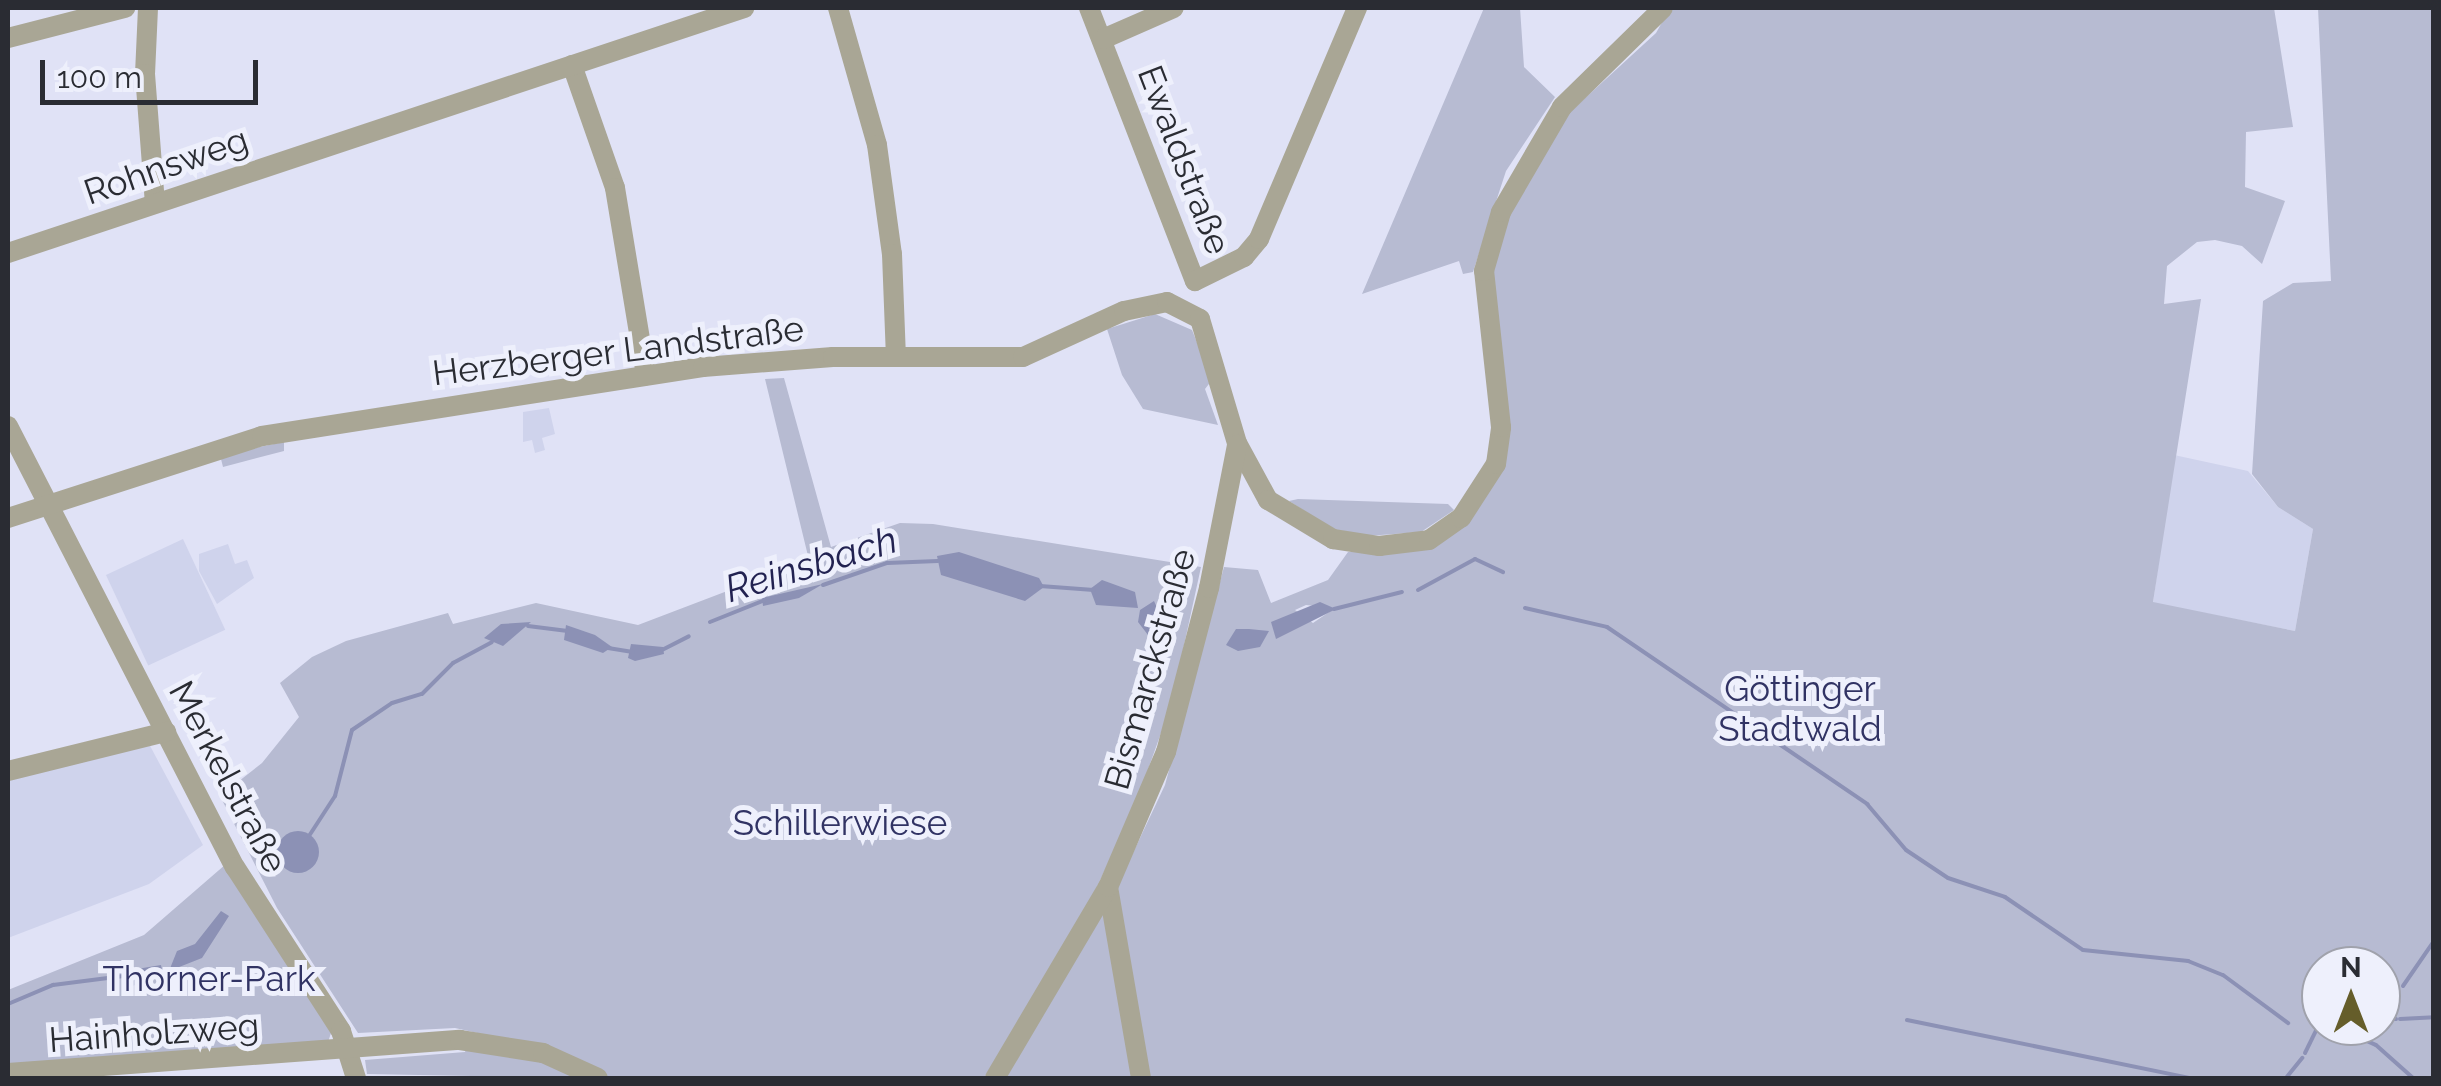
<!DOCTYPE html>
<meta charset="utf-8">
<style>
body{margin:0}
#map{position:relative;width:2441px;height:1086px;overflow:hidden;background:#e0e2f6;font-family:Raleway,sans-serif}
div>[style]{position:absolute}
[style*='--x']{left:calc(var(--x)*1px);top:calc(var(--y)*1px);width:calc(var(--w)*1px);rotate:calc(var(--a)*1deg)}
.built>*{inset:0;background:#cfd3ec;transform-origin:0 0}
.green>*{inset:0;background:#b7bbd2}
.water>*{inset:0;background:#8c91b5}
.round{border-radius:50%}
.stream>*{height:4px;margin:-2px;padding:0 2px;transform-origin:2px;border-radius:2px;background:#8c91b5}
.minor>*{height:20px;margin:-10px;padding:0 10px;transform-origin:10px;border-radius:10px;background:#a9a695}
span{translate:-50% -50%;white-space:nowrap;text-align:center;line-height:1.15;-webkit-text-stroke:10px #eef0fc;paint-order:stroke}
.street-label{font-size:35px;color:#2a2c33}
.park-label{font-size:35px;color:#313364}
.water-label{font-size:38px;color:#222251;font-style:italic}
.frame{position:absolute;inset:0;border:10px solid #2a2c33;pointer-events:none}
.north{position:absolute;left:2301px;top:946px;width:100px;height:100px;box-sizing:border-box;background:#eef0fc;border:2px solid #a0a2ac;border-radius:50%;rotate:0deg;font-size:28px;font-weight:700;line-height:40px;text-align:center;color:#2a2c33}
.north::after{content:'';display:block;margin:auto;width:35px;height:45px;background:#655d2a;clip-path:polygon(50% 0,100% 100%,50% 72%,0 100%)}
.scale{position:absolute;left:40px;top:60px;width:218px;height:45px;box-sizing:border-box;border:5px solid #2a2c33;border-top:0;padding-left:12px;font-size:30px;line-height:35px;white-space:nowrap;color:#2a2c33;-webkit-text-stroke:8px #eef0fc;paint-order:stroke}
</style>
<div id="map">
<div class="built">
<div style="clip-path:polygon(549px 408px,555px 434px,542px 438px,545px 450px,535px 453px,532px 440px,523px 442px,523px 412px)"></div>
<div style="clip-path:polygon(2174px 455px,2248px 471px,2278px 507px,2313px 529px,2295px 631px,2153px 603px)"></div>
<div style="left:183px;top:539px;width:100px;height:85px;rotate:65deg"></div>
<div style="clip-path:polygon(228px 544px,235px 564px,247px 560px,254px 578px,217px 604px,199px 571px,199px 554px)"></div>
<div style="clip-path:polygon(148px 742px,203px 845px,149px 884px,8px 938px,8px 780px)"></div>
</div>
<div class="green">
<div style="clip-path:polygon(1484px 8px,1520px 8px,1524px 67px,1555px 97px,1506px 171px,1473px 272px,1463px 274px,1459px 261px,1362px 294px)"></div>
<div style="clip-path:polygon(evenodd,1670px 8px,2274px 8px,2293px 127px,2246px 132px,2245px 187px,2285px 201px,2262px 264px,2242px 246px,2215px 240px,2197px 242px,2167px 266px,2164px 304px,2201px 299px,2153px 602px,2295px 631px,2313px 529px,2278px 507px,2252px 474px,2263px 301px,2293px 283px,2331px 281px,2318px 8px,2433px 8px,2433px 1078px,1002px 1078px,1115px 891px,1165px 785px,1224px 567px,1258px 570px,1271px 603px,1328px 580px,1348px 552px,1413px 550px,1501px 468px,1491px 269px,1506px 215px,1558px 123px,1656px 33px,1670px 8px,1306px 605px,1326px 607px,1335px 608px,1313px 623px,1295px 610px,1306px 605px,1670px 8px,2321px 966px,2381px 966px,2381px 1026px,2321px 1026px,2321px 966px)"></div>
<div style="clip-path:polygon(1155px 314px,1192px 330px,1212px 380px,1205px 389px,1218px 425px,1143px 409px,1122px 375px,1107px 329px)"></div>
<div style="clip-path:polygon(784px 378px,831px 547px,900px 523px,933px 524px,1201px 567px,1171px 705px,1136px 803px,1084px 915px,984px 1078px,611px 1078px,544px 1048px,455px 1028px,358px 1033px,277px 908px,220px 796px,262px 763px,299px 717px,280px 683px,312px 657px,346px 641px,448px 613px,453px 624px,536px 603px,638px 625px,809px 560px,765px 379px)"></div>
<div style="clip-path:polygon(284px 442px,284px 451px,223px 467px,220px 455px)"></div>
<div style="clip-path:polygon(1298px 499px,1448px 504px,1454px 510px,1421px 532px,1367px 536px,1333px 529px,1289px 501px)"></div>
<div style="clip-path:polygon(226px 864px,332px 1030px,328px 1042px,48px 1066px,8px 1063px,8px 990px,144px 935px)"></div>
<div style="clip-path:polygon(467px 1046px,541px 1060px,584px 1078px,367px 1074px,365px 1060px,465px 1052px)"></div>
</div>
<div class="water">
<div style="clip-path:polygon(959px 552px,1039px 578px,1044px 587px,1025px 601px,941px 575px,937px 556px)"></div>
<div style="clip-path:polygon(1102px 580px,1135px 592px,1138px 608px,1096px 605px,1090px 589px)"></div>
<div style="clip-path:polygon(823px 584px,799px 598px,763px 606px,762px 598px)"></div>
<div style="clip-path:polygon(1154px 601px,1169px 634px,1159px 634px,1155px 644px,1138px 622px,1140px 610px)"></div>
<div style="clip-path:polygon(1320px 602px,1336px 609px,1276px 639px,1271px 622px)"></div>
<div style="clip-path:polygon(531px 622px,503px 646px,484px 638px,501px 624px)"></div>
<div style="clip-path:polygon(566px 625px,595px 635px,612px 647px,603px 653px,564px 640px)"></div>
<div style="clip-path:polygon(1236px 629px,1249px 629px,1269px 631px,1260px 647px,1238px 651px,1226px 645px)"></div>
<div style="clip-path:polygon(631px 644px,663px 647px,664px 654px,635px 661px,628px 658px)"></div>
<div class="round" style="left:277px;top:831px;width:42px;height:42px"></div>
<div style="clip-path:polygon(221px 911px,229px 916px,202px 958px,169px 971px,177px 951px,195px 944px)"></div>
<div style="clip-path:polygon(161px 965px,163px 976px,126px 988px,125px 971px)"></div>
</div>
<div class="stream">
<div style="--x:823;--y:585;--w:68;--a:-19"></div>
<div style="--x:887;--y:563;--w:51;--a:-2.2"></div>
<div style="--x:1040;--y:586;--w:54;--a:4.2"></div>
<div style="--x:1418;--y:590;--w:65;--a:-28.5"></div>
<div style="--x:1475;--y:559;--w:31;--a:25"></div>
<div style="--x:1525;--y:608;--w:84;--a:13"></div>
<div style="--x:1607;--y:627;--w:315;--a:34.2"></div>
<div style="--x:1867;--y:804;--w:60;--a:49.7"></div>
<div style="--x:1906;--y:850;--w:50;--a:33.7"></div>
<div style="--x:1948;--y:878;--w:60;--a:18.4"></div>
<div style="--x:2005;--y:897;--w:94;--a:34.2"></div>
<div style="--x:2083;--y:950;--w:106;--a:6"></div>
<div style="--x:2188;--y:961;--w:38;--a:22"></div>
<div style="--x:2223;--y:975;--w:81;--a:36.4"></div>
<div style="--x:1334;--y:609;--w:70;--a:-14"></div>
<div style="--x:710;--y:622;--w:59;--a:-21.8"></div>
<div style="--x:528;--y:626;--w:40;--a:7.1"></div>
<div style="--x:608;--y:648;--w:25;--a:9"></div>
<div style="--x:662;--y:650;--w:30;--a:-27"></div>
<div style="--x:309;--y:836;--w:48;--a:-57"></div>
<div style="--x:335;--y:796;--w:68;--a:-75.6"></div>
<div style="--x:352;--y:730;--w:48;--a:-34"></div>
<div style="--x:392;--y:703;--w:31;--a:-17"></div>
<div style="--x:422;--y:694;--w:44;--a:-45"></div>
<div style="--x:453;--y:663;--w:44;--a:-28.3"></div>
<div style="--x:2403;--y:986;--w:55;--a:-55.4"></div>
<div style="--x:8;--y:1004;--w:49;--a:-22.9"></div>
<div style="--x:53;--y:985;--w:71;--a:-7.3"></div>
<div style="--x:2381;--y:1018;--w:15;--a:4"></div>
<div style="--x:2400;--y:1019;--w:34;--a:-3"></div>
<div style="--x:1907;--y:1020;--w:288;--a:11.6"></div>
<div style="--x:2305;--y:1053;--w:25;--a:-64"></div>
<div style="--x:2316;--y:1030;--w:24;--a:-2"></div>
<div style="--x:2340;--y:1029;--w:39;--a:24"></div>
<div style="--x:2376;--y:1045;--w:50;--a:41.7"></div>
<div style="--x:2286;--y:1078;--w:26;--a:-51"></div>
</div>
<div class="minor">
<div style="--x:148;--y:8;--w:66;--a:92.6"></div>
<div style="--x:145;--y:74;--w:129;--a:85.6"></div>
<div style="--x:838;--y:8;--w:142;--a:74.1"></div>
<div style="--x:877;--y:145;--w:110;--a:82.2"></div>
<div style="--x:892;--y:254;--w:103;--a:87.8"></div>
<div style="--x:1089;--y:8;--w:293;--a:68.8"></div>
<div style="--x:8;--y:38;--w:121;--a:-14.4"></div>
<div style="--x:1103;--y:39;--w:77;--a:-23.6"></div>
<div style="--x:572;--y:65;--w:130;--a:70.7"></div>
<div style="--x:615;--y:188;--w:190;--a:80.6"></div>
<div style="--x:8;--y:253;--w:776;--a:-18.41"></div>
<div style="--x:1195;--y:281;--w:55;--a:-26.1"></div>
<div style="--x:1244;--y:257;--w:23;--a:-50"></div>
<div style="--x:1259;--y:239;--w:251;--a:-67"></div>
<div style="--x:8;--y:426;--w:496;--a:62.8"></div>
<div style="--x:235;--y:867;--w:195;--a:57.1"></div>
<div style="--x:341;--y:1031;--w:49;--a:72.3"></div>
<div style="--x:8;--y:518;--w:267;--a:-17.9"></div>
<div style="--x:262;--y:436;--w:446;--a:-8.9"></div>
<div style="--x:703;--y:367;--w:130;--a:-4.4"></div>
<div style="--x:833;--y:357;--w:190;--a:0"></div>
<div style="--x:1023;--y:357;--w:111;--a:-24.5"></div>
<div style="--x:1124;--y:311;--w:44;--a:-11.8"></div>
<div style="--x:1167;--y:302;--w:37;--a:27"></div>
<div style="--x:1200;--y:319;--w:129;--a:73.4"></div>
<div style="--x:1237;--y:443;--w:65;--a:61.5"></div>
<div style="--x:1268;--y:500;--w:76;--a:31"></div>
<div style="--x:1333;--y:539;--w:47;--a:8.7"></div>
<div style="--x:1379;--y:546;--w:50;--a:-6.8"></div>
<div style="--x:1429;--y:540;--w:39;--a:-35"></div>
<div style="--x:1461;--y:518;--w:64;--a:-57.1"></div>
<div style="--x:1496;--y:464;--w:37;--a:-82"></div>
<div style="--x:1501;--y:427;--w:157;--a:-96.2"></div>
<div style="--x:1484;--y:271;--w:61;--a:-73.9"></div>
<div style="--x:1501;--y:212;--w:121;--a:-59.8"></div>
<div style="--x:1562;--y:107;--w:141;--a:-44.4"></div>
<div style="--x:8;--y:771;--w:163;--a:-13.9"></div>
<div style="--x:1108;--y:887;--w:194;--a:80.2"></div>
<div style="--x:8;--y:1073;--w:453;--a:-4.2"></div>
<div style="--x:460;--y:1040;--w:84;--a:8.9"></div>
<div style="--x:543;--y:1053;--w:60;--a:24.4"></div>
<div style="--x:995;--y:1078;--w:222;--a:-59.4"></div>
<div style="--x:1108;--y:887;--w:147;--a:-66.8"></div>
<div style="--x:1166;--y:752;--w:170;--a:-75.3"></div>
<div style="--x:1209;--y:588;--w:146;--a:-78.9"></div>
</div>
<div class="street-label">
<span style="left:1184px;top:160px;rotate:69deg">Ewaldstraße</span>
<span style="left:166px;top:166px;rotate:-19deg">Rohnsweg</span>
<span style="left:618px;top:351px;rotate:-7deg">Herzberger Landstraße</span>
<span style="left:1150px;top:669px;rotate:-74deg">Bismarckstraße</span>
<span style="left:228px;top:777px;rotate:62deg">Merkelstraße</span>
<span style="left:154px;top:1033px;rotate:-4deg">Hainholzweg</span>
</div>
<div class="park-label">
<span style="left:1800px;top:709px">Göttinger<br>Stadtwald</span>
<span style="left:840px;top:823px">Schillerwiese</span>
<span style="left:209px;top:979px">Thorner-Park</span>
</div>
<div class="water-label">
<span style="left:811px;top:564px;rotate:-17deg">Reinsbach</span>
</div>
<div class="frame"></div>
<div class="north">N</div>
<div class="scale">100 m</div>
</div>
